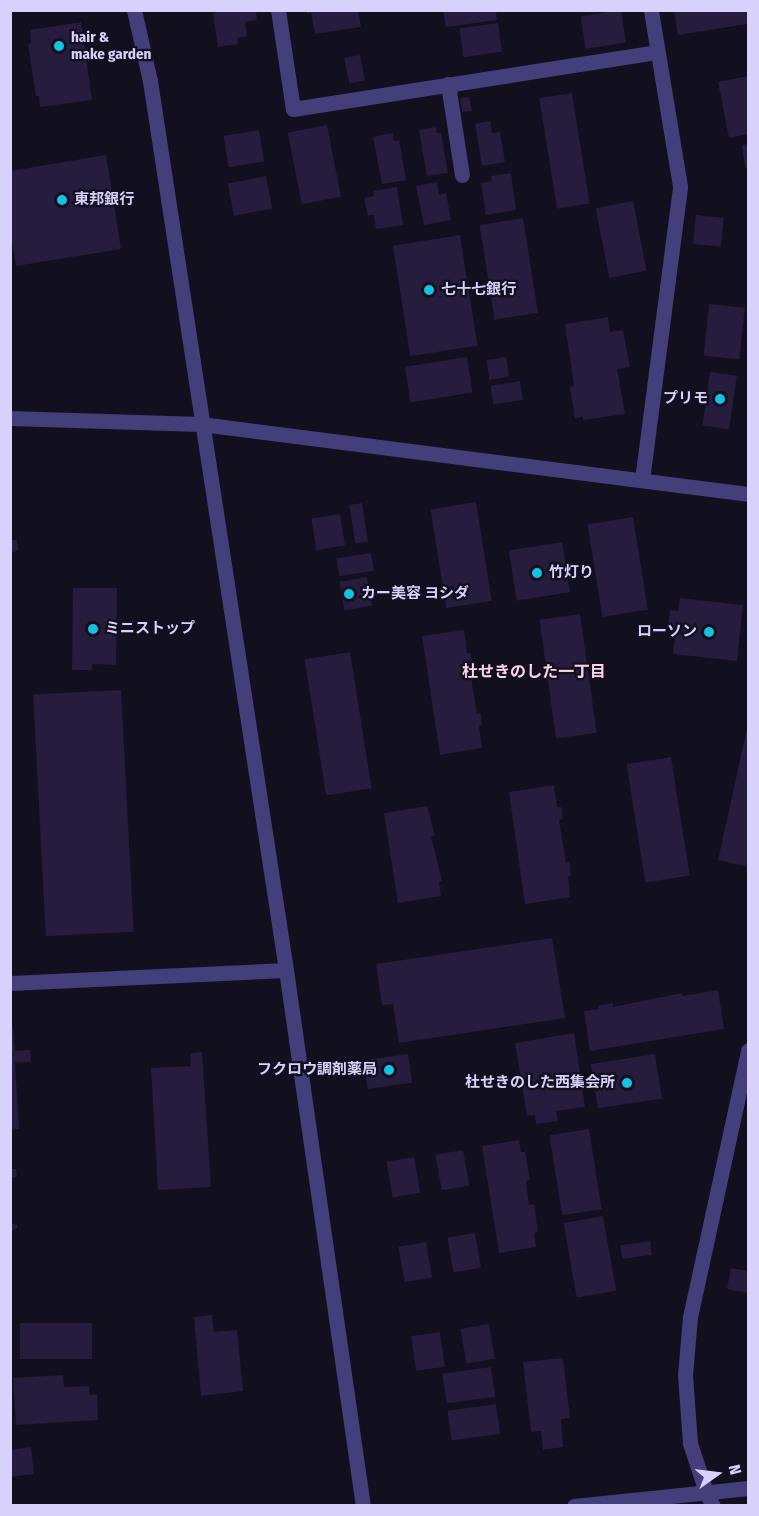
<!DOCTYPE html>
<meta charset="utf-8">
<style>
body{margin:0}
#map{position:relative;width:759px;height:1516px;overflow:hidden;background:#120f1f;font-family:"Fira Sans Condensed","Noto Sans JP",sans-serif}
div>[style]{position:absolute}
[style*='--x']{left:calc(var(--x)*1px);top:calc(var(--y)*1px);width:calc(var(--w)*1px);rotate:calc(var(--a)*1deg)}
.building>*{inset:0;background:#251c3e;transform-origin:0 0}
.minor>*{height:15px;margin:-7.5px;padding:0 7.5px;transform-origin:7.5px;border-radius:7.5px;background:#443e7a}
.tertiary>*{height:15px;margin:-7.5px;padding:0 7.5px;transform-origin:7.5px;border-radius:7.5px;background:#443e7a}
.dots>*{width:16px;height:16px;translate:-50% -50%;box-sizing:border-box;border:3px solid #120f1f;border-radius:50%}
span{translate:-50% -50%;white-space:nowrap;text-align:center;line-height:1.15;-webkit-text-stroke:4.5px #120f1f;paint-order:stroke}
.poi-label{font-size:15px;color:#d8d1fb;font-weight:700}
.left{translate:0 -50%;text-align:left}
.right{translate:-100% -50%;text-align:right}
.neighbourhood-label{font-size:16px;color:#fbd3ea;font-weight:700}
.frame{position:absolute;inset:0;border:12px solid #d8d1fb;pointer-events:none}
.north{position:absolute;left:687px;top:1444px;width:60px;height:60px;-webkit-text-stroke:4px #120f1f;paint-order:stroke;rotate:76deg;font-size:16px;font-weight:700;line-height:24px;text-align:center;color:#d8d1fb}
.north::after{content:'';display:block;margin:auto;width:21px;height:27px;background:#d8d1fb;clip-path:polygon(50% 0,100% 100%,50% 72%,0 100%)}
</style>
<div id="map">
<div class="building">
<div style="clip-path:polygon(225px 10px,256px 10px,257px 20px,245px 22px,247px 36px,237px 38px,238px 44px,218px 47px,213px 13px)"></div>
<div style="clip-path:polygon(307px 10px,358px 10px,361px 27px,315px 34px,311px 13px,307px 14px)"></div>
<div style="clip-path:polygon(443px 10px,496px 10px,497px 20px,446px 27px)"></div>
<div style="left:621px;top:10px;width:33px;height:41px;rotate:81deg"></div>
<div style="clip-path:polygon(674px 10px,748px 10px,748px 24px,678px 35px)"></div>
<div style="clip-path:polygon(81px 22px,92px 100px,40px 107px,39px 96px,36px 96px,28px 44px,31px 43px,30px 30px)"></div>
<div style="left:498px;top:23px;width:29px;height:39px;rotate:82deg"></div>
<div style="left:360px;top:55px;width:26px;height:16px;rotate:79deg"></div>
<div style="clip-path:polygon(748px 76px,748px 134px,729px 138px,718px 82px)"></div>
<div style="left:572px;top:93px;width:112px;height:33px;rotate:81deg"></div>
<div style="clip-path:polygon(469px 97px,472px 111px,462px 112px,460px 98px)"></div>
<div style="clip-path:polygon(490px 121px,492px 133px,500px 132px,505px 162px,482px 166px,475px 124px)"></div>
<div style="left:327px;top:125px;width:73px;height:40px;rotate:79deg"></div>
<div style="clip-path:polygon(436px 127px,437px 133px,441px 132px,448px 173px,427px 176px,419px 130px)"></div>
<div style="left:259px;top:130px;width:32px;height:36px;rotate:81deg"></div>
<div style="clip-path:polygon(393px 133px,394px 141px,399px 140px,406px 180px,382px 184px,373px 137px)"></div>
<div style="clip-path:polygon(748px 144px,748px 167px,745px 168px,742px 145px)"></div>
<div style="clip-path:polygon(106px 155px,121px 249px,16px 266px,10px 230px,10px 171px)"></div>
<div style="clip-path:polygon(511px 173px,516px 210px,486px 215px,481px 183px,492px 181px,491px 176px)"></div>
<div style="left:266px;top:176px;width:33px;height:39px;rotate:79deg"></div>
<div style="clip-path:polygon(437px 182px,439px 195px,446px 193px,451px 220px,424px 225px,416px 186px)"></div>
<div style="clip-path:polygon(397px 187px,403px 225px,376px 229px,374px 215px,368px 215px,364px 198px,374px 196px,373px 191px)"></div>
<div style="left:633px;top:201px;width:71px;height:38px;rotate:79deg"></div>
<div style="left:696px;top:215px;width:28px;height:29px;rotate:6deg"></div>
<div style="left:523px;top:218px;width:96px;height:44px;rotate:81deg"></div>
<div style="left:460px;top:235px;width:112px;height:68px;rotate:81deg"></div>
<div style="left:709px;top:304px;width:36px;height:52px;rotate:6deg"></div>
<div style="clip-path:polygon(608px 317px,610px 332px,623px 330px,630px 367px,617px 369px,625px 414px,583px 420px,583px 417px,575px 418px,570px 387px,574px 386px,565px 324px)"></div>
<div style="left:467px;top:357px;width:36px;height:63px;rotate:81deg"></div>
<div style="left:506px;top:357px;width:20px;height:20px;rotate:81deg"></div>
<div style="left:710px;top:372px;width:27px;height:54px;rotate:8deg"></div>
<div style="left:520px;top:381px;width:19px;height:30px;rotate:81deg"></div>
<div style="left:476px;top:502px;width:100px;height:46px;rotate:81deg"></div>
<div style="left:362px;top:503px;width:39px;height:13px;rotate:81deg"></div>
<div style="left:340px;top:514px;width:32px;height:29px;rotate:81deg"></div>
<div style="left:633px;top:517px;width:94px;height:46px;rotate:81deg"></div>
<div style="clip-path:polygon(10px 540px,17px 540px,18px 550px,10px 554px)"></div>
<div style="left:562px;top:542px;width:51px;height:54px;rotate:81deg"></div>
<div style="left:371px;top:553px;width:18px;height:35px;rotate:81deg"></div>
<div style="left:367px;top:577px;width:29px;height:28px;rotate:80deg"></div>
<div style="clip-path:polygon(73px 588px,117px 588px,116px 665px,92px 664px,92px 670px,72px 670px)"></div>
<div style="clip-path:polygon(680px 598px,743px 605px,737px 661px,673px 654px,676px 628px,668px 627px,670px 610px,678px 611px)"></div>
<div style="left:580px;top:614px;width:120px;height:41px;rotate:82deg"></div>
<div style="clip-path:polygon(464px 630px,467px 653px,470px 653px,473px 665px,469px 666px,477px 714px,481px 713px,482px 725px,479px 726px,482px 748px,440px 755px,422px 636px)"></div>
<div style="left:350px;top:652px;width:138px;height:46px;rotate:81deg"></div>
<div style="left:121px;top:690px;width:242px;height:88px;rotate:87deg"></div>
<div style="clip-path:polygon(748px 724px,748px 867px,718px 860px)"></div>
<div style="left:671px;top:757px;width:120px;height:45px;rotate:81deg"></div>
<div style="clip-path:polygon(554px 785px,557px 807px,561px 807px,563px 819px,559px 820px,566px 863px,569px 862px,571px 876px,568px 876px,570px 897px,525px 904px,509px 792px)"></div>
<div style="clip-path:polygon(427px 806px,435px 836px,431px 836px,442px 881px,439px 882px,441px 896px,398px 903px,384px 813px)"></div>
<div style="clip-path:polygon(552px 938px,565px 1018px,399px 1043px,393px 1004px,382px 1005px,376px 964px)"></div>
<div style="clip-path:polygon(718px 990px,724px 1029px,590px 1051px,584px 1011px,599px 1009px,598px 1006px,613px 1003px,613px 1007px,682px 993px,683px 996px)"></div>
<div style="clip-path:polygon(10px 1028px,13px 1028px,15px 1051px,30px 1050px,31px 1062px,15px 1063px,19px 1129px,10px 1130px)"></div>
<div style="clip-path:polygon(574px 1033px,585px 1107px,556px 1111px,558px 1121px,536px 1124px,535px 1115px,527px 1116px,515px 1043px)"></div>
<div style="clip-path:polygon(202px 1052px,211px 1187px,158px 1190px,151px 1068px,191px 1066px,190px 1053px)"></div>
<div style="left:408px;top:1054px;width:29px;height:45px;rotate:82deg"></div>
<div style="left:655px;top:1054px;width:45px;height:65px;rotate:81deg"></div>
<div style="left:589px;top:1129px;width:81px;height:40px;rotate:81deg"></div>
<div style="clip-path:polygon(519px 1140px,521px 1152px,525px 1152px,530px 1180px,526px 1181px,529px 1205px,534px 1204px,538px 1232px,534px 1233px,536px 1247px,499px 1253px,482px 1146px)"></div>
<div style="left:463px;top:1150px;width:36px;height:28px;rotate:80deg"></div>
<div style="left:414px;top:1157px;width:36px;height:28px;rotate:80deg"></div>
<div style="clip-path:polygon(10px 1169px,16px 1169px,17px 1177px,10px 1178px)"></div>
<div style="left:603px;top:1216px;width:76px;height:40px;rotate:80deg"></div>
<div style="clip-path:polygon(10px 1223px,17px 1225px,17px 1228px,10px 1232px)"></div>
<div style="left:475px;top:1233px;width:35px;height:28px;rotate:80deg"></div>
<div style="left:650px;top:1241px;width:14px;height:30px;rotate:82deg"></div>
<div style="left:426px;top:1242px;width:36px;height:28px;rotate:80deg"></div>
<div style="clip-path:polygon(731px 1268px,748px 1271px,748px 1293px,727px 1289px)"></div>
<div style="clip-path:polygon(212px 1315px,214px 1332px,237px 1330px,243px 1391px,201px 1396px,194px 1317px)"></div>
<div style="left:92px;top:1323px;width:36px;height:72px;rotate:90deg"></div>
<div style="left:489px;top:1324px;width:35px;height:29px;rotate:80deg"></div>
<div style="left:440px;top:1332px;width:35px;height:29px;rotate:82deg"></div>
<div style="clip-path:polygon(563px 1358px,570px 1418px,561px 1419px,563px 1447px,543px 1450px,541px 1431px,531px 1432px,523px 1362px)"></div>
<div style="left:491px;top:1367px;width:30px;height:49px;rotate:82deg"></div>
<div style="clip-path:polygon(63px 1375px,64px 1387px,89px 1386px,90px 1395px,97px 1394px,98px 1420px,16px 1425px,13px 1378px)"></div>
<div style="left:496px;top:1404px;width:30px;height:49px;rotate:82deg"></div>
<div style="clip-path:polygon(31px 1447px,34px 1474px,10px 1477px,10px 1450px)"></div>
</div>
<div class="minor">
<div style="--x:278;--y:10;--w:100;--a:81.4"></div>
<div style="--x:293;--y:109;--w:369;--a:-8.9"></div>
<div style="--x:448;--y:84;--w:92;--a:81.3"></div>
<div style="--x:642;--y:480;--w:296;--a:-82.6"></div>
<div style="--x:680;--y:186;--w:178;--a:-99.4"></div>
</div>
<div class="tertiary">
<div style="--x:134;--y:10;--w:73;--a:77.3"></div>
<div style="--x:150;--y:81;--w:899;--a:81.3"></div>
<div style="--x:286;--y:970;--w:542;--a:81.83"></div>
<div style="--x:10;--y:418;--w:191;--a:1.8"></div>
<div style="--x:201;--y:424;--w:551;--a:7.29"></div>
<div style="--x:10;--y:983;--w:276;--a:-2.7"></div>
<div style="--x:574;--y:1506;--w:175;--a:-5.9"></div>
<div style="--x:713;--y:1506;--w:16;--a:-117"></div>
<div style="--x:706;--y:1492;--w:52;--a:-108.1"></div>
<div style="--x:690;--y:1443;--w:68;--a:-94.2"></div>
<div style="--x:685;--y:1375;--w:58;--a:-85.1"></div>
<div style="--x:690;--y:1317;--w:273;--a:-77.7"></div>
</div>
<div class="dots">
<div style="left:59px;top:46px;background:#14c2e4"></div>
<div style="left:62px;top:200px;background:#14c2e4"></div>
<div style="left:429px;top:290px;background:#14c2e4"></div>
<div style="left:720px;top:399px;background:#14c2e4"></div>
<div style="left:537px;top:573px;background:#14c2e4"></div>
<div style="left:349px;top:594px;background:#14c2e4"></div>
<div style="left:93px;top:629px;background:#14c2e4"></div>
<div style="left:709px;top:632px;background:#14c2e4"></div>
<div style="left:389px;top:1070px;background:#14c2e4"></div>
<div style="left:627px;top:1083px;background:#14c2e4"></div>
</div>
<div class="poi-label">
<span class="left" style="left:71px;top:46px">hair &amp;<br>make garden</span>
<span class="left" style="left:74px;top:200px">東邦銀行</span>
<span class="left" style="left:441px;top:290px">七十七銀行</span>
<span class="right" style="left:708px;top:399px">プリモ</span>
<span class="left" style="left:549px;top:573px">竹灯り</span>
<span class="left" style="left:361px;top:594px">カー美容 ヨシダ</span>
<span class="left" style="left:105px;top:629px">ミニストップ</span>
<span class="right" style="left:697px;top:632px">ローソン</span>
<span class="right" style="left:377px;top:1070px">フクロウ調剤薬局</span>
<span class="right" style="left:615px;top:1083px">杜せきのした西集会所</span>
</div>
<div class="neighbourhood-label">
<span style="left:534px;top:672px">杜せきのした一丁目</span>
</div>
<div class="frame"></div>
<div class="north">N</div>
</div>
